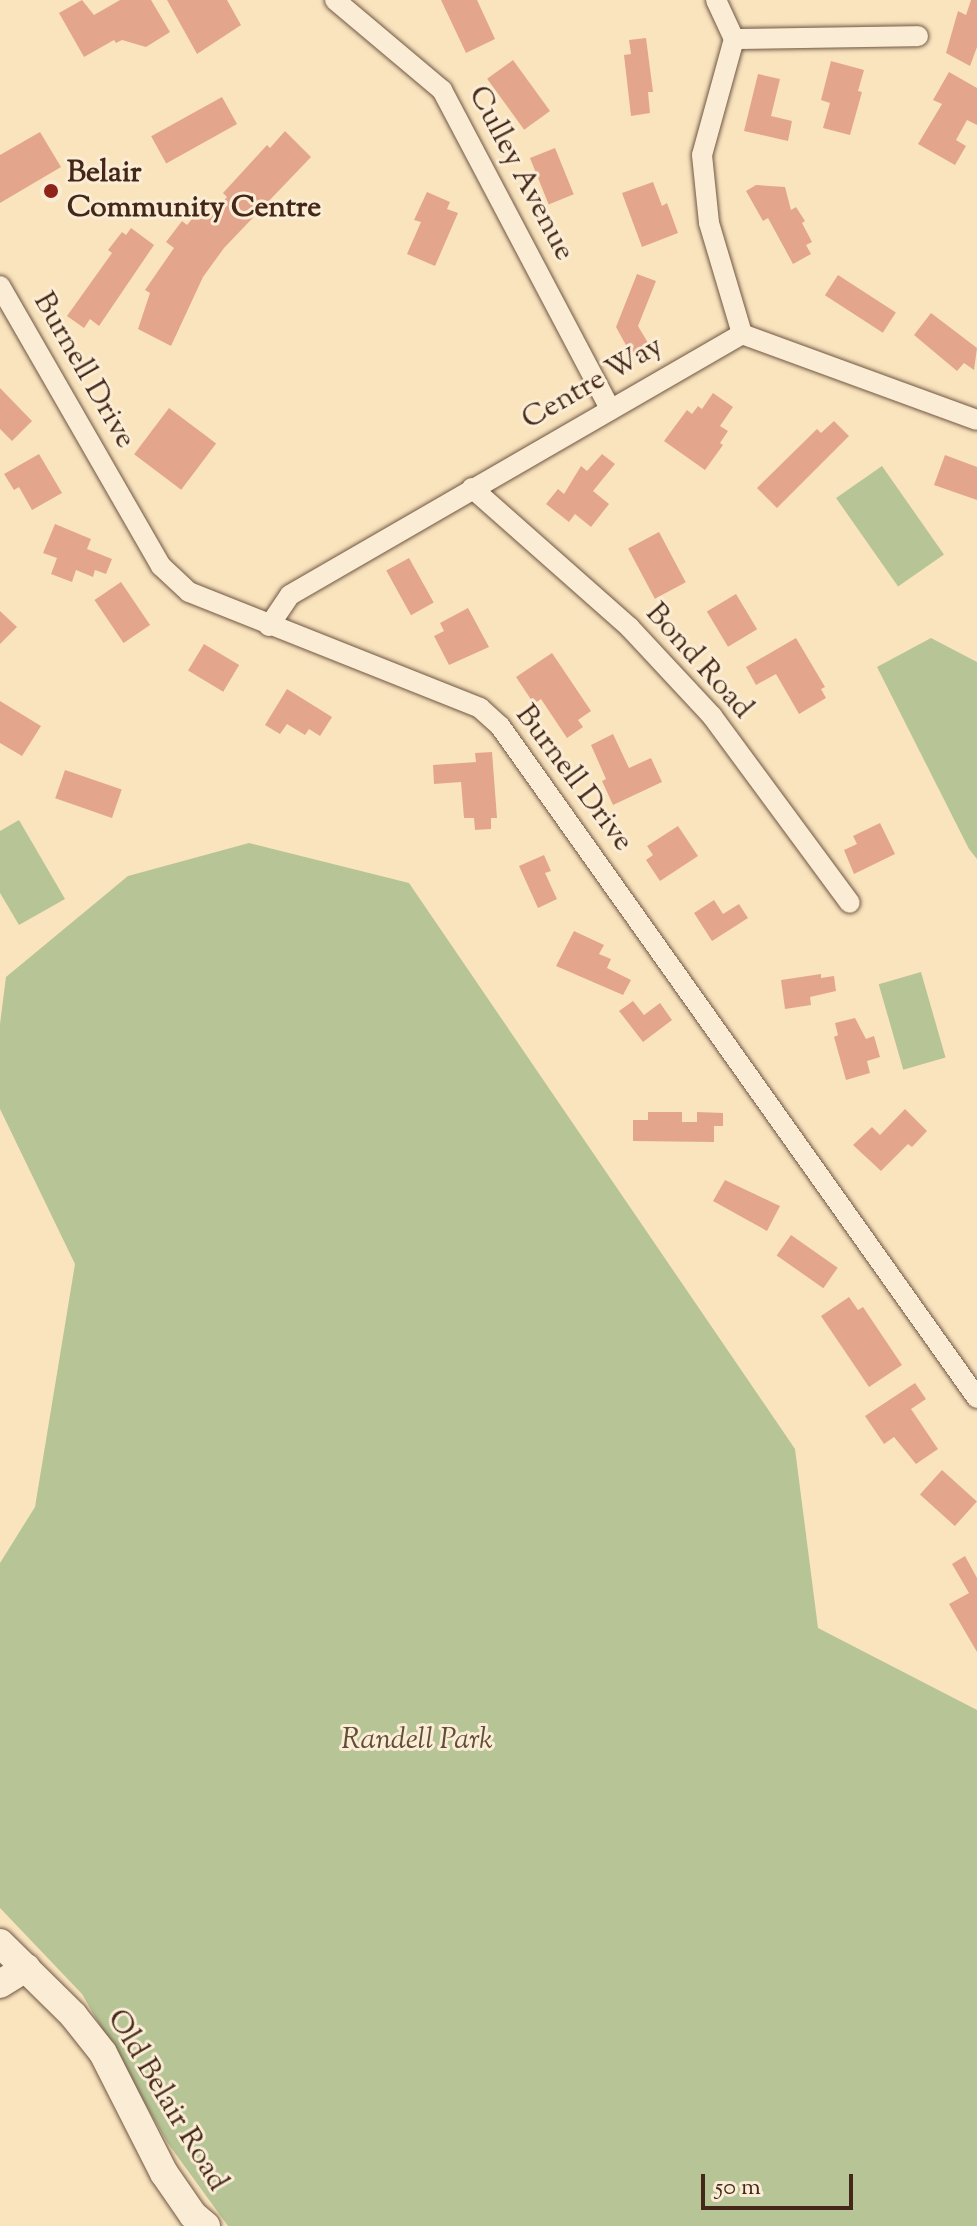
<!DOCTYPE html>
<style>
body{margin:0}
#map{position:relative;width:977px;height:2226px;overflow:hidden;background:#f9e4be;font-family:"Sorts Mill Goudy",serif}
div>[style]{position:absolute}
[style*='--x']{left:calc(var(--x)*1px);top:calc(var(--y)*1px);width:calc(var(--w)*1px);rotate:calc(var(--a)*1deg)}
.green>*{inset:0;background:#b7c596;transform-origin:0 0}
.building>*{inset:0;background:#e3a68d;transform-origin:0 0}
.roads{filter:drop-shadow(0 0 2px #715642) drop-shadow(0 0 2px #715642)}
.street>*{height:20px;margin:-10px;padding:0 10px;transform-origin:10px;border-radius:10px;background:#fbedd5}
.secondary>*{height:28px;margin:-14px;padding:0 14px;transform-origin:14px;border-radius:14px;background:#fbedd5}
.dots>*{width:22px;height:22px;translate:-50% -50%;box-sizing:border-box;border:4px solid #fbedd5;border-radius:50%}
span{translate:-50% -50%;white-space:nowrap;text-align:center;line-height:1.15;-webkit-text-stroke:6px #fbedd5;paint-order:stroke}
.poi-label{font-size:30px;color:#442719;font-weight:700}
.left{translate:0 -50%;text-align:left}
.street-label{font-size:30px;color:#442719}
.park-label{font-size:30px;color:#614e38;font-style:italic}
.scale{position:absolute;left:701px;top:2174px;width:152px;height:36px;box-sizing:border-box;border:4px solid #442719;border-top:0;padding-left:10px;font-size:24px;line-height:28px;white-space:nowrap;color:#442719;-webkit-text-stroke:6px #fbedd5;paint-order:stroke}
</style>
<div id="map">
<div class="green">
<div style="left:882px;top:466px;width:108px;height:56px;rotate:55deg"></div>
<div style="clip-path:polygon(931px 638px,977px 662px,977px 859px,969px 849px,877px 667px)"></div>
<div style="clip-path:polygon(19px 820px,65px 899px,19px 925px,0 893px,0 831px)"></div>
<div style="clip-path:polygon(249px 843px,409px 883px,795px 1449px,818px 1628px,977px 1710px,977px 2226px,228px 2226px,167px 2142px,82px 1994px,0 1908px,0 1563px,35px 1507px,75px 1264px,0 1109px,0 1024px,6px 977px,128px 876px)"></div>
<div style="left:921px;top:972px;width:89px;height:44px;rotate:74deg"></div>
</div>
<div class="building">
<div style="clip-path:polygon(82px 0,94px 15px,120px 0,151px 0,170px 32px,146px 47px,122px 40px,116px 43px,114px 40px,84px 57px,59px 13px)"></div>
<div style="clip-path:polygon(167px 0,227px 0,241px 25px,197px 54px)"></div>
<div style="clip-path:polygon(441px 0,477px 0,495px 39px,466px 53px)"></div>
<div style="clip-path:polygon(971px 0,977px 0,977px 47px,970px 66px,946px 53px,958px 11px,966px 15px)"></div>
<div style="clip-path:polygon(646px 38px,653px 92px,648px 92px,650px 113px,631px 116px,624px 55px,631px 54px,629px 40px)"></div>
<div style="left:513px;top:60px;width:63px;height:32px;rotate:54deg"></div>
<div style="clip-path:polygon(831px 61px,864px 70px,858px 91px,862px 92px,850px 135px,823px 128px,830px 103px,821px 100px)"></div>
<div style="clip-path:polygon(949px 72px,977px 88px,977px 125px,967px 120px,956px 140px,966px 146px,955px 165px,918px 144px,942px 104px,933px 100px)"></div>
<div style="clip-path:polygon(758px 74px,780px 79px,771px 116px,792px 121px,788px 141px,744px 131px)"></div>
<div style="left:222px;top:97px;width:31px;height:81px;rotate:61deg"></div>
<div style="clip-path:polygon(285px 131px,311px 157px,224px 248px,203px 277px,171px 346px,138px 329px,150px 293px,145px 290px,174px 248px,166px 242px,182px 221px,187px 225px,203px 206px,212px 214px,227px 197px,223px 193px,267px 145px,270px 148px)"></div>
<div style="clip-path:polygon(40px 132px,61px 167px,0 203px,0 155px)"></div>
<div style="left:555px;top:148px;width:50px;height:27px;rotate:68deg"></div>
<div style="clip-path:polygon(653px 182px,662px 206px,667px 203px,678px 233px,642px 247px,622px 193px)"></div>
<div style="clip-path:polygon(756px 185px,785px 187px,791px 210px,796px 207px,805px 221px,802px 223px,812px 242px,806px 245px,811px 254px,793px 264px,768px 218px,763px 221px,746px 191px)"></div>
<div style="clip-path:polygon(427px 192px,450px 202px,447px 209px,458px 213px,435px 266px,407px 254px,421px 222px,414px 220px)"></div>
<div style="clip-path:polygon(131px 228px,154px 245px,99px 326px,90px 319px,84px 328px,67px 316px,112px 253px,108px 250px,122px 232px,126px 235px)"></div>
<div style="clip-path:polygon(637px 274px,656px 281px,638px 326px,651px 348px,633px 358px,616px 327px)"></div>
<div style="left:838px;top:275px;width:69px;height:24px;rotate:33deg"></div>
<div style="clip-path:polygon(931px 313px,977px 348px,974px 370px,964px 363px,957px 371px,914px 335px)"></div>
<div style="clip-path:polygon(0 388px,32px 421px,12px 441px,0 429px)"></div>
<div style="clip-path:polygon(713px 393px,733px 407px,720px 426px,728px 431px,720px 443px,723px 445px,705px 470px,664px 441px,687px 410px,692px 414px,698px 406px,702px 409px)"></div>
<div style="left:169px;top:408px;width:59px;height:58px;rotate:37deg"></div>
<div style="clip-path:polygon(834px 421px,849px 436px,777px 508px,757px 488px,817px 429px,821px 433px)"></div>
<div style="clip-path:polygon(39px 454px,62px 493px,32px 510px,19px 487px,14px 490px,4px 474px)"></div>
<div style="clip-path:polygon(602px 454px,615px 464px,593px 491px,609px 504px,591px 527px,575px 514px,569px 522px,546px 504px,558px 489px,564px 494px,581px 466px,587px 471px)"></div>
<div style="clip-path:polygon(945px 455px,977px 467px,977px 500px,934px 485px)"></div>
<div style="clip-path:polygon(55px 524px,91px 539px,87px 549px,112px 559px,106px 574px,95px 570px,93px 577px,76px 570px,72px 582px,51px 574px,57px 558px,43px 553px)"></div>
<div style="left:659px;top:532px;width:57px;height:35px;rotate:62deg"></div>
<div style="left:409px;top:558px;width:51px;height:26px;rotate:61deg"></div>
<div style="left:121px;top:582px;width:52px;height:32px;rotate:56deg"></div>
<div style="left:736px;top:594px;width:41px;height:34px;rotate:59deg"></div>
<div style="clip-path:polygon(468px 608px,489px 647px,449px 665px,434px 636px,444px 631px,440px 623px)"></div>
<div style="clip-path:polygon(0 611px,17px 627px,0 644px)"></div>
<div style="clip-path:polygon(796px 638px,825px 687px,821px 689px,826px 698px,799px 714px,776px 674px,756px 685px,746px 667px)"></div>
<div style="left:204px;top:644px;width:41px;height:31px;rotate:31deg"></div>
<div style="clip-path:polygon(552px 653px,591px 711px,578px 720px,583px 727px,567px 738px,541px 699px,534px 704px,516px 677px)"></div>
<div style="clip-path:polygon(287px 689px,332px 717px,320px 736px,309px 729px,305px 735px,287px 724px,280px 734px,265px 725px)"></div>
<div style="clip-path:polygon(0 701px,41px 726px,22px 756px,0 743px)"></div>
<div style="clip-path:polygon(613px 734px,629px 768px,651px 758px,662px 782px,613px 805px,602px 781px,606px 779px,591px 745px)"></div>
<div style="clip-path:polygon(492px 752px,497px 818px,491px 818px,491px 829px,475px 830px,474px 818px,464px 818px,461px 782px,434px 784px,433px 765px,476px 762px,475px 753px)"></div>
<div style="left:65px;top:770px;width:60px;height:30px;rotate:19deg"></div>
<div style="clip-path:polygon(880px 823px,895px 854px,854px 874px,844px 850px,857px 844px,853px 836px)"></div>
<div style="clip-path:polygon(678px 826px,698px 856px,660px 881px,646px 860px,653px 855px,647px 846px)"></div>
<div style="clip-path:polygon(544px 855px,551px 871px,545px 873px,557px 899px,538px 908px,519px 866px)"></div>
<div style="clip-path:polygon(714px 900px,723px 914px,739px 904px,748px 918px,712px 941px,694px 913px)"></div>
<div style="clip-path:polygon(574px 931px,604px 945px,599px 954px,611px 959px,607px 968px,631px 980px,623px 995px,556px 966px)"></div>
<div style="clip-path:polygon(821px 974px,821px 978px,834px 976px,836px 991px,810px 997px,811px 1005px,785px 1009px,781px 980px)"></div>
<div style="clip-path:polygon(633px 1001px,644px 1015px,660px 1003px,672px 1020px,643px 1042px,619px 1011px)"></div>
<div style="clip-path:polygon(855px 1018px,866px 1039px,874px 1036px,880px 1057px,867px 1061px,870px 1073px,846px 1080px,834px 1037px,838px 1035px,835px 1023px)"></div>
<div style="clip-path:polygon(905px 1109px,927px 1131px,912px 1147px,908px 1144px,881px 1171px,853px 1145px,872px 1127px,880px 1135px)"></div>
<div style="clip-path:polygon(648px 1112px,682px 1112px,682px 1122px,697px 1122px,697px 1112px,723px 1113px,723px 1126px,714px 1126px,714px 1142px,633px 1141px,633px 1120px,648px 1120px)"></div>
<div style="clip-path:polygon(725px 1180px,780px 1206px,767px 1231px,713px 1201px)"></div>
<div style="left:791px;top:1235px;width:57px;height:25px;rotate:35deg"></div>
<div style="clip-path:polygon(849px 1297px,858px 1310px,863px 1307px,902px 1365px,869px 1387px,821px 1316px)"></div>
<div style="clip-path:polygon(915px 1383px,926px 1399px,911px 1409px,938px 1449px,916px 1464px,894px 1437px,884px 1444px,865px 1416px)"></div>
<div style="left:942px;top:1470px;width:47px;height:33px;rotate:42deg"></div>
<div style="clip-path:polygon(965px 1556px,977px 1578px,977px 1652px,949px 1604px,969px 1593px,952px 1564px)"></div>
</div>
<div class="roads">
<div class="street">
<div style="--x:335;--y:0;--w:140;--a:40.1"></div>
<div style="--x:442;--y:90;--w:361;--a:62.2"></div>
<div style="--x:716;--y:0;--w:43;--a:65.2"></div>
<div style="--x:734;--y:39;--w:120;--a:105.4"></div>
<div style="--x:702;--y:155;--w:68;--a:84.1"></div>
<div style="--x:709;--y:223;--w:116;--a:73.4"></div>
<div style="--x:734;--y:39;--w:184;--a:-0.9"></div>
<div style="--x:0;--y:286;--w:323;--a:60.1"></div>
<div style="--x:161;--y:566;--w:38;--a:43"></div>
<div style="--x:189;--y:592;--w:313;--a:21.7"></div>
<div style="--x:480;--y:708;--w:27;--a:42"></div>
<div style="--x:500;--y:726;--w:824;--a:54.63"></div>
<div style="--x:472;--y:488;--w:211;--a:41.5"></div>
<div style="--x:630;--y:628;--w:120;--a:47"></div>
<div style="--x:712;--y:716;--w:232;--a:53.6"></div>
<div style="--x:269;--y:626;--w:37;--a:-56"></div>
<div style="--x:290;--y:595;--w:522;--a:-30"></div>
<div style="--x:742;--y:334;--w:250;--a:20.1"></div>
</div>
<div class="secondary">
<div style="--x:0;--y:1943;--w:103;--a:44.6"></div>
<div style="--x:73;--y:2015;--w:48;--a:51.7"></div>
<div style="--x:103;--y:2053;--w:135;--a:63.1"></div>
<div style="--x:164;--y:2173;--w:51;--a:55.4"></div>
<div style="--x:193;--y:2215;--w:17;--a:40"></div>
<div style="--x:0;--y:1984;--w:31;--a:-32"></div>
</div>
</div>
<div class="dots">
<div style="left:51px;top:191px;background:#8f2418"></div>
</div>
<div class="poi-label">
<span class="left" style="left:67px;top:191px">Belair<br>Community Centre</span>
</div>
<div class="street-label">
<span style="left:520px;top:174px;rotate:62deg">Culley Avenue</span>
<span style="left:83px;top:371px;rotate:60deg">Burnell Drive</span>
<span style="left:593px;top:384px;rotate:-30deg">Centre Way</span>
<span style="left:698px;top:662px;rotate:48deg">Bond Road</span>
<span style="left:573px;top:779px;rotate:53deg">Burnell Drive</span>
<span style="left:166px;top:2101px;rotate:59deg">Old Belair Road</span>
</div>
<div class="park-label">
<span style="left:417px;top:1741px">Randell Park</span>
</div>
<div class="scale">50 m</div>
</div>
